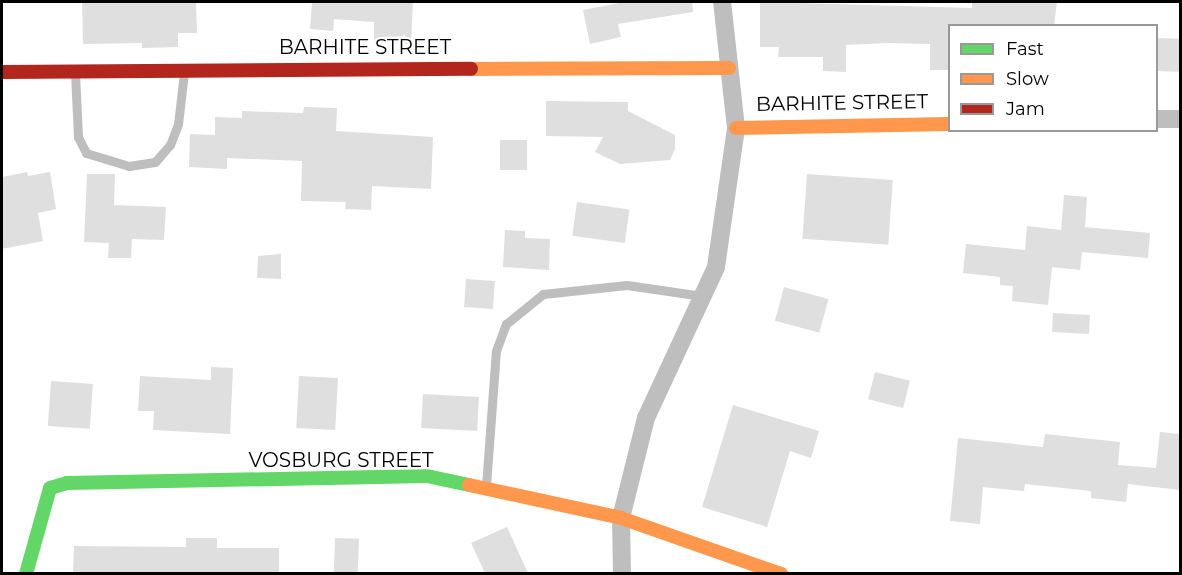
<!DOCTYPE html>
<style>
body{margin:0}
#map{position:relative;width:1182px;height:575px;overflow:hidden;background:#fff;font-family:Montserrat,sans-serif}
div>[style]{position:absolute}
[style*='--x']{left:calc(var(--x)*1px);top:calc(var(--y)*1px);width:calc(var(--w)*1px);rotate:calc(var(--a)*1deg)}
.building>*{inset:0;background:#dfdfdf;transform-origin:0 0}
.lane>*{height:9px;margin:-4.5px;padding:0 4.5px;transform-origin:4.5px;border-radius:4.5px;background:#bebebe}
.street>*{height:18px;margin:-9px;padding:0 9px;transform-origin:9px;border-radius:9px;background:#bebebe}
.fast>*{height:14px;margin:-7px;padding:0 7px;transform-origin:7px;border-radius:7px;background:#63d668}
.slow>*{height:14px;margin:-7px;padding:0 7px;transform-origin:7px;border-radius:7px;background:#ff974d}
.jam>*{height:14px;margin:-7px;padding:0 7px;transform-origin:7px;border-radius:7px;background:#b3261e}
span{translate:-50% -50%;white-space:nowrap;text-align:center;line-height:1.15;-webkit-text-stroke:4.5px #fff;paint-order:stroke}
.street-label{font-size:20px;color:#000}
.frame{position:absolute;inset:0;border:3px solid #000;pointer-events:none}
.legend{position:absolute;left:948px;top:24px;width:210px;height:108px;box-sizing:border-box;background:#fff;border:2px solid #999;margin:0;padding:8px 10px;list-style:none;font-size:18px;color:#000}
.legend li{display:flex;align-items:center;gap:12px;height:30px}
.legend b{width:30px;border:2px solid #999}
</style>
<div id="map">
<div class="building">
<div style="clip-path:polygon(82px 2px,196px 2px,197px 33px,178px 33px,178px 47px,142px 48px,142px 43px,83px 44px)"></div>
<div style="clip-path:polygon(312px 2px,413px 2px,411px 44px,374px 42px,374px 22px,334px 19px,333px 31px,310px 29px)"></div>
<div style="clip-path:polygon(624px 2px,692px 2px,693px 12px,618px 24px,621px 37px,590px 44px,583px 10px)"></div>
<div style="clip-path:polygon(760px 2px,972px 8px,972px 2px,1057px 2px,1054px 26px,950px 26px,950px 70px,930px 70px,930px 44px,888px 43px,846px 45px,846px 72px,823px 71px,823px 57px,778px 57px,779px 47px,760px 47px)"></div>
<div style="left:1156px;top:38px;width:24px;height:33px;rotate:2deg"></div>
<div style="clip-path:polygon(546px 101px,628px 102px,628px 111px,675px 135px,675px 149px,670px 160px,620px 164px,595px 152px,603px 137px,546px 136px)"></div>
<div style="clip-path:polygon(304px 107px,337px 108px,336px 131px,433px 137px,431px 189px,372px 186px,371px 210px,345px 209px,346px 202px,301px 201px,302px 161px,227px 158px,227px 169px,189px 167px,190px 134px,215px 135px,215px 117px,242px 118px,242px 111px,303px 113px)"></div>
<div style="left:500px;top:140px;width:27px;height:30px"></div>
<div style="clip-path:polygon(27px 172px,28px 176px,50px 172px,56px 209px,38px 213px,43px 241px,2px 249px,2px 177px)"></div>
<div style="clip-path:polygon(87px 174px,115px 174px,114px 205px,166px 207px,164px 240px,132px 239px,131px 258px,108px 258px,109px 243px,84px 242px)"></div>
<div style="left:807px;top:174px;width:86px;height:65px;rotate:4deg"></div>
<div style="clip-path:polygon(1064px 195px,1087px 197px,1085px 227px,1150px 233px,1148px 258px,1082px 252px,1080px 270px,1052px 267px,1048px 305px,1012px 301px,1013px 286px,1000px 285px,1000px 277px,963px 273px,966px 244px,1025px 250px,1027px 226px,1061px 230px)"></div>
<div style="left:577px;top:202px;width:53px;height:34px;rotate:8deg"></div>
<div style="clip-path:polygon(505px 230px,525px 231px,525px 238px,550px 239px,549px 270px,503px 267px)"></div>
<div style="clip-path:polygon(281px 254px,281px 279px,257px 278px,258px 256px)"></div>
<div style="left:466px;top:279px;width:29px;height:28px;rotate:4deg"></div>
<div style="left:784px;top:287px;width:46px;height:35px;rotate:15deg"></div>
<div style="left:1053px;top:313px;width:37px;height:19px;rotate:3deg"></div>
<div style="clip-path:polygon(211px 367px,233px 368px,230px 434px,153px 430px,154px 411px,138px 411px,140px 376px,211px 380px)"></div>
<div style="left:875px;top:372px;width:36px;height:28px;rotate:14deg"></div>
<div style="left:299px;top:376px;width:39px;height:52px;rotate:3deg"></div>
<div style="left:51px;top:381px;width:42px;height:45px;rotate:4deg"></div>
<div style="left:423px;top:394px;width:56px;height:34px;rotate:3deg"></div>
<div style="clip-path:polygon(733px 405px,819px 431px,811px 458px,790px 451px,767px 527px,702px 507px)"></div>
<div style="clip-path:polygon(1160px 432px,1180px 434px,1180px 490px,1128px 484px,1126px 502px,1091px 498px,1091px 491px,1025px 484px,1024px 491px,983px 487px,980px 524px,950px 521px,958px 438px,1043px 447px,1045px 434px,1120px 442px,1118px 465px,1156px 468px)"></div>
<div style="clip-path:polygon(507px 527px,528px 573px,485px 573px,471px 543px)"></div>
<div style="clip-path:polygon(186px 538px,217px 538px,217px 548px,279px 548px,279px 573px,73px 573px,74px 546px,186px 547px)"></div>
<div style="left:335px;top:538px;width:24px;height:35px;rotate:2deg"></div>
</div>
<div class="lane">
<div style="--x:75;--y:73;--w:64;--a:87.3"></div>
<div style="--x:78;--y:137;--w:18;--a:63"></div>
<div style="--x:86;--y:153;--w:45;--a:16.8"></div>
<div style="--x:129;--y:166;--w:26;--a:-9"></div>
<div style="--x:155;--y:162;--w:23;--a:-49"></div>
<div style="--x:170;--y:145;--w:22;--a:-69"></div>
<div style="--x:178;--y:124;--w:51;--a:-83.3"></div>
<div style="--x:486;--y:486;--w:135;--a:-85.8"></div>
<div style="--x:496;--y:351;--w:29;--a:-70"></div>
<div style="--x:506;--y:324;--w:48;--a:-39"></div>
<div style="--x:543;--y:294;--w:84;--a:-6.1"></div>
<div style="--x:627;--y:285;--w:76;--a:8.3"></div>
</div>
<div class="street">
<div style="--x:1156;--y:119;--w:24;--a:0"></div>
<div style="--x:622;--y:574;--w:56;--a:-91"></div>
<div style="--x:621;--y:518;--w:103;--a:-76"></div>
<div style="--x:646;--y:418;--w:166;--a:-65.1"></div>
<div style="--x:716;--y:267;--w:140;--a:-81.8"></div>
<div style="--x:736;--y:128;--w:127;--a:-96.3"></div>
</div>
<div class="fast">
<div style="--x:26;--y:574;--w:89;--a:-74.4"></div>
<div style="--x:50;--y:488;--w:18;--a:-16"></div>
<div style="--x:67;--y:483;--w:360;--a:-1.1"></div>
<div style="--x:427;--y:476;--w:43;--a:12.1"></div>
</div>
<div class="slow">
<div style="--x:471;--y:69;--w:258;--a:-0.2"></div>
<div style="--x:736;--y:128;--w:214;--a:-1.1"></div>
<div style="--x:469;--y:485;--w:156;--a:12.2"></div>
<div style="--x:621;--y:518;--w:170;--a:19.3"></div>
</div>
<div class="jam">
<div style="--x:2;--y:72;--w:469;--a:-0.4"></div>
</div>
<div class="street-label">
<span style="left:365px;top:47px">BARHITE STREET</span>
<span style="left:842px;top:103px;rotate:-1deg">BARHITE STREET</span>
<span style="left:341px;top:460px">VOSBURG STREET</span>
</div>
<div class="frame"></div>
<ul class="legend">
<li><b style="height:8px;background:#63d668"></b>Fast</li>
<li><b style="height:8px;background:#ff974d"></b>Slow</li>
<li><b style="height:8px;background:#b3261e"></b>Jam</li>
</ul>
</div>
